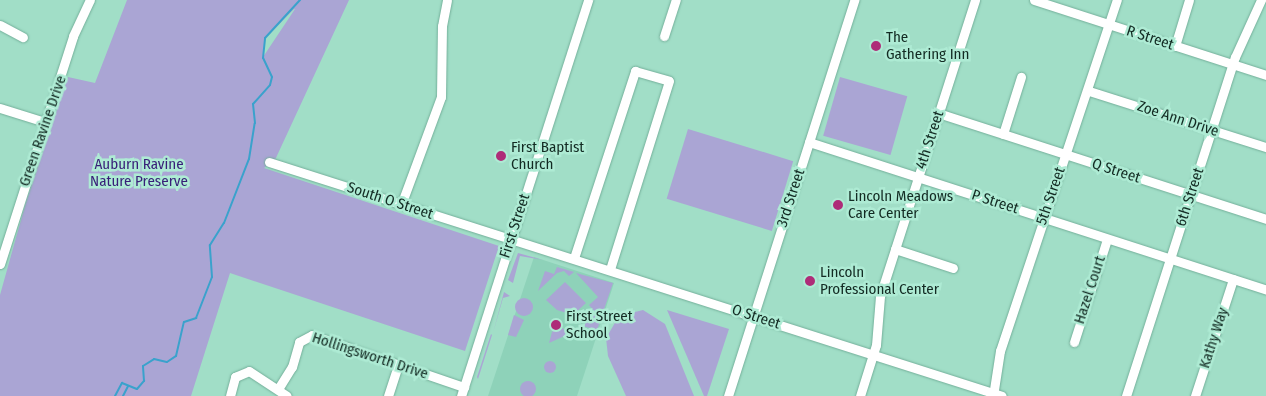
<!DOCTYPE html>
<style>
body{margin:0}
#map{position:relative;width:1266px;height:396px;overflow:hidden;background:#a1dec7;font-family:"Fira Sans Condensed",sans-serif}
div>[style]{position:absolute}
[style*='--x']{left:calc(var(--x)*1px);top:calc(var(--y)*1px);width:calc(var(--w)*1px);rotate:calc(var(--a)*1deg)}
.built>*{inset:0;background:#8ed2b9}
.green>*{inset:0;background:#aaa5d4;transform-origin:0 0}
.round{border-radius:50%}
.stream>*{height:2px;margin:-1px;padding:0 1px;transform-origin:1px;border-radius:1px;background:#3aa2cc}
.roads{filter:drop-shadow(0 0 1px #74af9a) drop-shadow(0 0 1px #74af9a)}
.minor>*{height:9px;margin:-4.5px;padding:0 4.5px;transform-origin:4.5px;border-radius:4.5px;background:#fff}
.dots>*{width:14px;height:14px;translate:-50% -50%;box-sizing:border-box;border:2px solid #aeebd4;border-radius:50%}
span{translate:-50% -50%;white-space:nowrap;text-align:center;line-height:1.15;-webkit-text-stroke:5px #aeebd4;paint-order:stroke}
.poi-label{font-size:15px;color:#132b23}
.left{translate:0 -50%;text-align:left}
.street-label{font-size:15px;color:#132b23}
.park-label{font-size:15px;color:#381f78}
</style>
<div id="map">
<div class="built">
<div style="clip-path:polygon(534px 257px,614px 283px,577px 396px,488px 396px)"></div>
</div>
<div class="green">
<div style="clip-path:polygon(evenodd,127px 0,349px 0,275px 160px,264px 168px,499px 246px,465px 351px,230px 273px,191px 396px,0 396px,0 295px,26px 202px,68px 77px,95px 83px,127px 0,294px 9px,295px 9px,263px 57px,265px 39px,294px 9px)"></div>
<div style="left:840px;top:77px;width:70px;height:61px;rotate:16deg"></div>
<div style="left:688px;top:129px;width:110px;height:73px;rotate:17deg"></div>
<div style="clip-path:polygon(518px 253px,543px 260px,520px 256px,513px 283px,508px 280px)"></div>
<div style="clip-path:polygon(557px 267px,574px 272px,569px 276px,564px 271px,557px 273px,538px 291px,545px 271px,554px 274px)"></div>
<div style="clip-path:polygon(576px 273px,613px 283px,597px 330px,583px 326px,596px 313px,589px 305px,598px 297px)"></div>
<div style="clip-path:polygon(565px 282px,586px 303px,573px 315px,557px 310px,546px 300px)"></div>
<div style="clip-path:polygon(504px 292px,510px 296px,503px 298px,493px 333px)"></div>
<div class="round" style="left:515px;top:298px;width:18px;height:18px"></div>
<div style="clip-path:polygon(643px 310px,665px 324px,694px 396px,626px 396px,608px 356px,606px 338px,619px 316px)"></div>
<div style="clip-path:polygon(667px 310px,729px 329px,707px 396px,704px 396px)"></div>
<div style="clip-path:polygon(514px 315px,524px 320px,516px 337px,508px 335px)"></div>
<div style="clip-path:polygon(559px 325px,569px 334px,549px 343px,552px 332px)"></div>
<div style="clip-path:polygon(491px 334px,492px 335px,478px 379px,477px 377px)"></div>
<div class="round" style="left:544px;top:361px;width:12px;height:12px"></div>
<div class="round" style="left:520px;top:381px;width:16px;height:16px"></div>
</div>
<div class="stream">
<div style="--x:115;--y:396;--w:15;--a:-62"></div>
<div style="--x:122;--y:383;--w:16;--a:22"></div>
<div style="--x:137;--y:389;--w:11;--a:-49"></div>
<div style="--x:144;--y:381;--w:15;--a:-94"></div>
<div style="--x:143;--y:366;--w:13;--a:-32"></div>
<div style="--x:154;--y:359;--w:13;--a:13"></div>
<div style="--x:167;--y:362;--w:11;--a:-34"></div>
<div style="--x:176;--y:356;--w:35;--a:-77"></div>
<div style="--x:184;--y:322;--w:13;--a:-18"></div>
<div style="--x:196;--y:318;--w:44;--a:-68.7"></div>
<div style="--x:212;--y:277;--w:32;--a:-94"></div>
<div style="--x:210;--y:245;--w:26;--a:-58"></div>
<div style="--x:224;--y:223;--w:69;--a:-68.7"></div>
<div style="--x:249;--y:159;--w:36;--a:-81"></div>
<div style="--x:255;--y:123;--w:19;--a:-96"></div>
<div style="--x:253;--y:104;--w:25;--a:-48"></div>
<div style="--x:270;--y:85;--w:8;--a:-76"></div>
<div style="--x:272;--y:77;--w:21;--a:-115"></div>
<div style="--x:263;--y:58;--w:20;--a:-84"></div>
<div style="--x:265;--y:38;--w:52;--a:-47.4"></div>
<div style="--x:123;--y:396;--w:11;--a:-63"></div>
</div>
<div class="roads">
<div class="minor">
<div style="--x:1034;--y:0;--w:244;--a:17.9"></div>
<div style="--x:0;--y:25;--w:26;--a:28"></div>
<div style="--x:664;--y:36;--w:38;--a:-72"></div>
<div style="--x:1175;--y:46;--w:48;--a:-73.1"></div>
<div style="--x:1089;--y:91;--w:186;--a:17.6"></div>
<div style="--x:0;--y:108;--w:47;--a:17.3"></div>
<div style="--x:938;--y:113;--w:345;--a:17.9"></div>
<div style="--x:1003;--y:134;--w:60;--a:-72.5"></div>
<div style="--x:809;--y:142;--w:480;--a:17.9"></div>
<div style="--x:269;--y:162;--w:769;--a:17.7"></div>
<div style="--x:401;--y:205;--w:115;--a:-69.7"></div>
<div style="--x:441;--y:97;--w:71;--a:-89.2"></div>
<div style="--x:442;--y:26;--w:26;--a:-79"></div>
<div style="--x:895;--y:249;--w:61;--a:18.1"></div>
<div style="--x:574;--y:258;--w:197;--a:-71.9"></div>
<div style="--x:635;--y:71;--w:35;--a:16"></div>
<div style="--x:669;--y:81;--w:197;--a:107.4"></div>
<div style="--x:0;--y:264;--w:239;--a:-72.2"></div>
<div style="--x:73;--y:36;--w:40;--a:-65"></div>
<div style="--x:1074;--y:342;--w:108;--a:-72.2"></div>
<div style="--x:278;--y:389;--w:26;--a:-58"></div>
<div style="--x:292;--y:367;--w:26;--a:-74"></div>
<div style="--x:299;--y:342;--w:15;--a:-28"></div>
<div style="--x:312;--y:335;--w:161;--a:18.9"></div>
<div style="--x:230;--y:396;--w:20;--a:-75"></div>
<div style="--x:235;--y:377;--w:15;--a:-23"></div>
<div style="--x:249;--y:371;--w:45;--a:33.3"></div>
<div style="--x:388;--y:396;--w:33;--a:-72"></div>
<div style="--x:461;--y:396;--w:416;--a:-72.2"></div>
<div style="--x:728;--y:396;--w:416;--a:-72.3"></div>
<div style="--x:860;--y:396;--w:53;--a:-72.6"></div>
<div style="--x:876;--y:345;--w:49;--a:-85.3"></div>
<div style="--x:880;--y:296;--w:311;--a:-72.2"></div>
<div style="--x:993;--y:396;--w:46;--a:-81.2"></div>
<div style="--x:1000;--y:351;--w:370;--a:-71.6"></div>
<div style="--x:1126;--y:396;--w:356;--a:-72.2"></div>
<div style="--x:1235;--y:57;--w:63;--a:-65.5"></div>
<div style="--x:1195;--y:396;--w:123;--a:-72"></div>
</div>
</div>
<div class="dots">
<div style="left:876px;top:46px;background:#ae2c78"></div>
<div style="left:501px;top:156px;background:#ae2c78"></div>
<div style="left:838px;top:205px;background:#ae2c78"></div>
<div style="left:810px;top:281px;background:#ae2c78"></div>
<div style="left:556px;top:325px;background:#ae2c78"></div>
</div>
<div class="poi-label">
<span class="left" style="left:886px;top:46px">The<br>Gathering Inn</span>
<span class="left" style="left:511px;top:156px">First Baptist<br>Church</span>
<span class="left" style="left:848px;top:205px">Lincoln Meadows<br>Care Center</span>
<span class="left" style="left:820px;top:281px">Lincoln<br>Professional Center</span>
<span class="left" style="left:566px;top:325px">First Street<br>School</span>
</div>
<div class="street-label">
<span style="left:1150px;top:38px;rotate:18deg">R Street</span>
<span style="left:1178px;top:119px;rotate:18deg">Zoe Ann Drive</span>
<span style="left:43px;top:131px;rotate:-71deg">Green Ravine Drive</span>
<span style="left:930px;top:140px;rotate:-72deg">4th Street</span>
<span style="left:1116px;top:171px;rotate:18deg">Q Street</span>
<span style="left:1051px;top:196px;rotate:-71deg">5th Street</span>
<span style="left:1190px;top:197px;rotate:-72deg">6th Street</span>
<span style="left:791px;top:198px;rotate:-72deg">3rd Street</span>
<span style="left:390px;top:201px;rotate:18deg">South O Street</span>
<span style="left:995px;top:202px;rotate:18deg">P Street</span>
<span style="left:515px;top:226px;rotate:-72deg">First Street</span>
<span style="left:1090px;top:290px;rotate:-72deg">Hazel Court</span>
<span style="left:756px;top:317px;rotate:18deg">O Street</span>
<span style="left:1214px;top:338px;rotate:-72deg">Kathy Way</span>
<span style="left:370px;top:356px;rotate:18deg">Hollingsworth Drive</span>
</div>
<div class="park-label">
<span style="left:139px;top:173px">Auburn Ravine<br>Nature Preserve</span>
</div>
</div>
